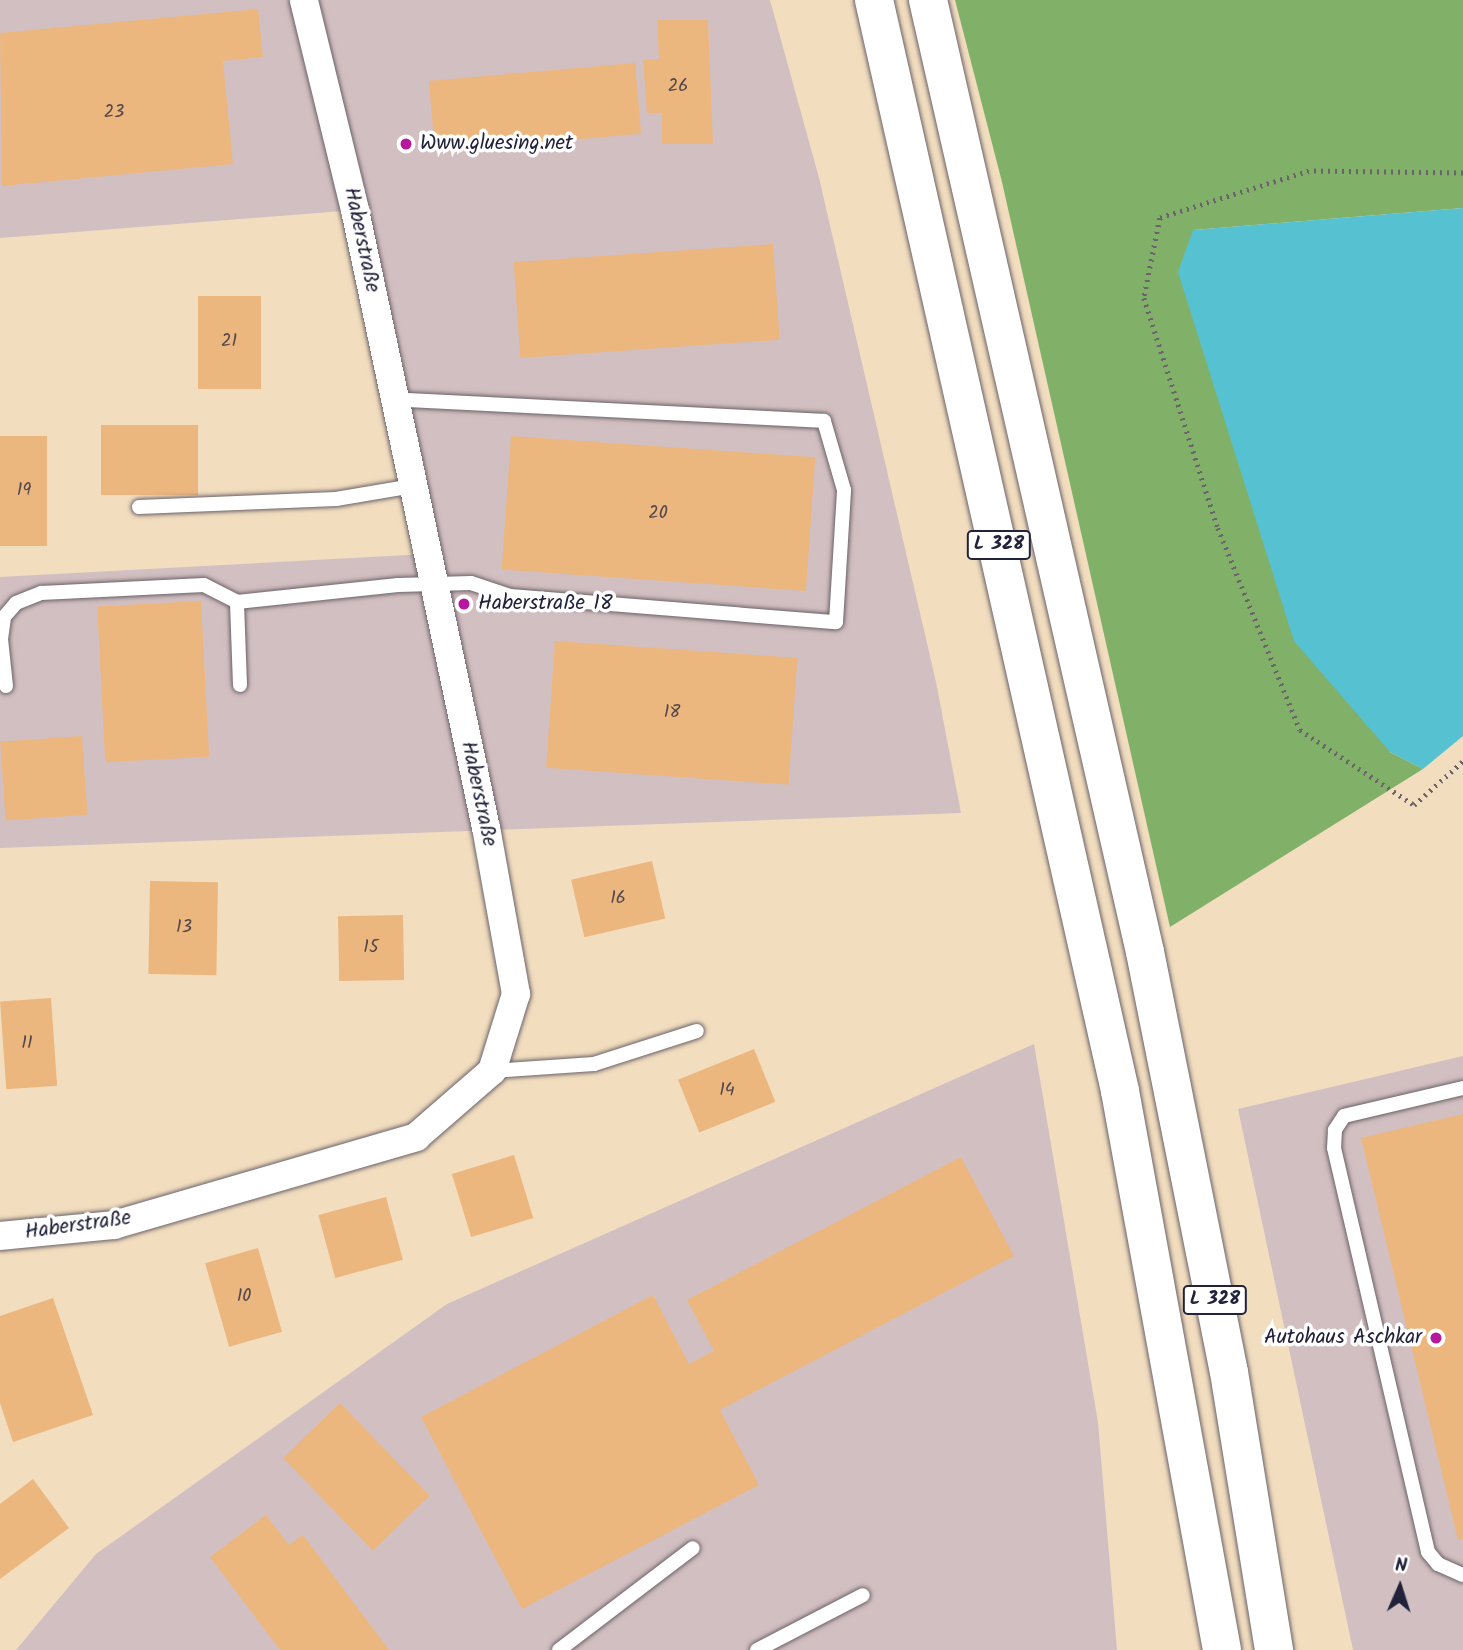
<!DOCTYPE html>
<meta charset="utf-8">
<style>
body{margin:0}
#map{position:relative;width:1463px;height:1650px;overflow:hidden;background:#f2ddbf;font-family:Kalam,sans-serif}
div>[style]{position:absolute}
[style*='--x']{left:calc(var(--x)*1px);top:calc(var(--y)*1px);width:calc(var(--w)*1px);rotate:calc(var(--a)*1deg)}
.industrial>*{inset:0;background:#d2bfc1}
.forest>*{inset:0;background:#81b068}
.water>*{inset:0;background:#56c2d1}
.building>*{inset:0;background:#ecb77e;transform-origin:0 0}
.path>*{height:4.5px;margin-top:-2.25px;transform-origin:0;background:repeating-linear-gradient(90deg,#6b6369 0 2px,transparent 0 7px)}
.roads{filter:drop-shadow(0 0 2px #6b6369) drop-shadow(0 0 2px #6b6369)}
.service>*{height:14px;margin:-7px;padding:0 7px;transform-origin:7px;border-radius:7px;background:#fff}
.minor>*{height:28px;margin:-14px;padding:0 14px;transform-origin:14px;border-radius:14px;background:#fff}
.trunk>*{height:38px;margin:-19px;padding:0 19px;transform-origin:19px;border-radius:19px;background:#fff}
.dots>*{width:19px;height:19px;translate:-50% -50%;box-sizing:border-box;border:4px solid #fff;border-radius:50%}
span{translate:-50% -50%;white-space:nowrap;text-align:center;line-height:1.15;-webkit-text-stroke:7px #fff;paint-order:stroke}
.number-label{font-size:18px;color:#54474c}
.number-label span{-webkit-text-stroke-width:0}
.shield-label span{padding:2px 5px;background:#fff;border:2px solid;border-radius:5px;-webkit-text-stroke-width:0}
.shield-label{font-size:19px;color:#22223b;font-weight:700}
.poi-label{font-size:21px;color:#22223b}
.left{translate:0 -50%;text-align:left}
.right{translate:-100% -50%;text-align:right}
.street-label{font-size:21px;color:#22223b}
.north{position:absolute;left:1365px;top:1552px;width:70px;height:70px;-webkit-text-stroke:5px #fff;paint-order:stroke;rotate:3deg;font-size:19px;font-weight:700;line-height:28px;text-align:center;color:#22223b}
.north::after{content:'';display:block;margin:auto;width:24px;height:32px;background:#22223b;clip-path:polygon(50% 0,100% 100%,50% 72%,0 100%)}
</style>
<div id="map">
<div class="industrial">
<div style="clip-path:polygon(0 0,770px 0,819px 178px,936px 682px,961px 813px,0 848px,0 577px,427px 554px,355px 210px,0 238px)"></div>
<div style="clip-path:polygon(1034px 1044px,1098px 1422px,1117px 1650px,16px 1650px,96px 1554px,447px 1304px)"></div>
<div style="clip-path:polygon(1463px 1056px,1463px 1650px,1353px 1650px,1238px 1109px)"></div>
</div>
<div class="forest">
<div style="clip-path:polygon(955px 0,1463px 0,1463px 208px,1193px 230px,1390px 752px,1423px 769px,1170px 927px,1002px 182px)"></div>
</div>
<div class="water">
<div style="clip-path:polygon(1463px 208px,1463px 736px,1423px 769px,1390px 752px,1294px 641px,1178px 272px,1193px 230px)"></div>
</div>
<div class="building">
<div style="clip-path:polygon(258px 9px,263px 57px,223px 61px,233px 164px,2px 186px,0 33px)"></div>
<div style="clip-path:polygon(657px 20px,708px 20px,713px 144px,662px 144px,662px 113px,647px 113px,643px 60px,659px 59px)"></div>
<div style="left:635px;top:63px;width:71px;height:207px;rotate:85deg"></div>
<div style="left:773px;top:244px;width:96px;height:260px;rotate:86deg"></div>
<div style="left:198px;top:296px;width:63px;height:93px"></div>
<div style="left:101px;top:425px;width:97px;height:70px"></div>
<div style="left:0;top:436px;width:47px;height:110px"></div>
<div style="left:511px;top:436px;width:305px;height:134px;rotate:4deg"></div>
<div style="left:201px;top:601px;width:156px;height:104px;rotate:87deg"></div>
<div style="left:555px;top:641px;width:243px;height:127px;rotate:4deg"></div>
<div style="left:82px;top:736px;width:79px;height:82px;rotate:86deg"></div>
<div style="left:652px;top:861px;width:59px;height:83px;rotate:77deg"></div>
<div style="left:150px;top:881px;width:68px;height:93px;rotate:1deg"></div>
<div style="left:403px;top:915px;width:65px;height:65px;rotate:89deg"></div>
<div style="left:51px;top:998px;width:88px;height:51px;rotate:86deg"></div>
<div style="left:754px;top:1049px;width:57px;height:82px;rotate:68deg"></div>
<div style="clip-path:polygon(1463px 1114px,1463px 1539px,1458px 1540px,1361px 1138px)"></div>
<div style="left:514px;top:1155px;width:66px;height:65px;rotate:73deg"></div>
<div style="clip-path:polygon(961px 1157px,1014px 1256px,720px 1410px,759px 1485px,522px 1609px,421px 1417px,653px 1295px,689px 1364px,714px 1351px,687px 1300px)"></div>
<div style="left:386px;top:1197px;width:65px;height:70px;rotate:75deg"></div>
<div style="left:258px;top:1248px;width:87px;height:55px;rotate:74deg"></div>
<div style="clip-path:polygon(53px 1298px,93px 1415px,13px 1442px,0 1403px,0 1316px)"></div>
<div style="left:340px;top:1403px;width:129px;height:79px;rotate:46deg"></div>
<div style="clip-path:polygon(33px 1479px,69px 1528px,0 1579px,0 1504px)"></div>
<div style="clip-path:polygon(266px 1515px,289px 1545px,303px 1535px,389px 1650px,280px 1650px,210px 1557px)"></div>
</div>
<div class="path">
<div style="--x:1463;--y:173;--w:154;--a:-179.3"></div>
<div style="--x:1309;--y:171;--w:156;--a:162.5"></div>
<div style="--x:1160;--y:218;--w:82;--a:101.3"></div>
<div style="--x:1144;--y:298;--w:242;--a:72.2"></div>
<div style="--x:1218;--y:528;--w:218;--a:67.9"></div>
<div style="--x:1300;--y:730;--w:136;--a:33.3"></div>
<div style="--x:1414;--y:805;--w:66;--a:-41.9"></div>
</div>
<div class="roads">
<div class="service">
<div style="--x:139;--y:507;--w:197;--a:-2.3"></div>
<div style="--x:336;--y:499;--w:78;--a:-9.6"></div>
<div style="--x:240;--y:685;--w:83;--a:-92.1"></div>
<div style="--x:237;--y:602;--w:162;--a:-6"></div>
<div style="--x:398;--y:585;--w:73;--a:-1.6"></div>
<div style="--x:471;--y:583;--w:41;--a:18.4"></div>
<div style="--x:510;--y:596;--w:327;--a:4.6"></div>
<div style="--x:836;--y:622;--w:132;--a:-86.5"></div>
<div style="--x:844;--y:490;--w:72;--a:-106.2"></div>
<div style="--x:824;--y:421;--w:430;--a:-177.1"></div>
<div style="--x:6;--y:686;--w:47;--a:-96.1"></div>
<div style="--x:1;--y:639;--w:22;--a:-82"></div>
<div style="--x:4;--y:617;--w:18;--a:-49"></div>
<div style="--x:16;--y:603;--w:27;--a:-22"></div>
<div style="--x:41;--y:593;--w:163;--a:-2.8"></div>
<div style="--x:204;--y:585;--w:37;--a:27"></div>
<div style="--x:492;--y:1071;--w:102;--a:-3.9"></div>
<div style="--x:594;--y:1064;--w:108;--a:-17.8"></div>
<div style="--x:1463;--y:1088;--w:122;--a:166.8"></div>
<div style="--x:1344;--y:1116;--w:17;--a:123"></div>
<div style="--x:1335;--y:1130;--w:18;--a:93"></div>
<div style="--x:1334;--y:1148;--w:415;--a:76.9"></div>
<div style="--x:1428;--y:1552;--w:16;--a:50"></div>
<div style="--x:1438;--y:1564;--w:27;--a:24"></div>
<div style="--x:559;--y:1650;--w:168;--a:-37.3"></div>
<div style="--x:757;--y:1650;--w:119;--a:-27.4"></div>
</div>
<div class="minor">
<div style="--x:0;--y:1236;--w:115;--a:-5.5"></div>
<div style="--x:114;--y:1225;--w:315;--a:-16.2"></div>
<div style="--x:416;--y:1137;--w:101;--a:-41"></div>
<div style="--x:492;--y:1071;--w:81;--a:-72.7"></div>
<div style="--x:516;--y:994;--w:169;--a:-100.2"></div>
<div style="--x:486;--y:828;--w:632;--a:-101.97"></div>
<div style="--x:355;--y:210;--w:216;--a:-103.7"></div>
</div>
<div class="trunk">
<div style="--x:874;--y:0;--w:1118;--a:77.29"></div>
<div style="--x:1120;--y:1091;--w:568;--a:79.66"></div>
<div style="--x:928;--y:0;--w:976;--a:77.16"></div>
<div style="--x:1145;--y:952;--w:428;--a:78.7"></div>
<div style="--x:1229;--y:1372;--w:282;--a:80.8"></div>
</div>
</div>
<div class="dots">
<div style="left:406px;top:144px;background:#b5179e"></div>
<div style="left:464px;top:604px;background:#b5179e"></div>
<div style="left:1436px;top:1338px;background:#b5179e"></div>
</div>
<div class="number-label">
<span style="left:678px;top:87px">26</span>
<span style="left:114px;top:113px">23</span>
<span style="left:229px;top:342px">21</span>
<span style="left:24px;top:491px">19</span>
<span style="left:658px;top:514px">20</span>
<span style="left:672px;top:713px">18</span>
<span style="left:618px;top:899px">16</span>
<span style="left:184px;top:928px">13</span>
<span style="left:371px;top:948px">15</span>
<span style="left:27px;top:1044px">11</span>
<span style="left:727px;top:1091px">14</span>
<span style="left:244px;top:1297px">10</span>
</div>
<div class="shield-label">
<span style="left:999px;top:545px">L 328</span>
<span style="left:1215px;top:1300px">L 328</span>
</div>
<div class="poi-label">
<span class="left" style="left:420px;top:144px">Www.gluesing.net</span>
<span class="left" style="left:478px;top:604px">Haberstraße 18</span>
<span class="right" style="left:1422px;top:1338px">Autohaus Aschkar</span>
</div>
<div class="street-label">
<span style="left:361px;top:240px;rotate:78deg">Haberstraße</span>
<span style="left:478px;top:794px;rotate:78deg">Haberstraße</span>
<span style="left:78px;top:1226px;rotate:-8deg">Haberstraße</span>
</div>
<div class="north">N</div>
</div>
